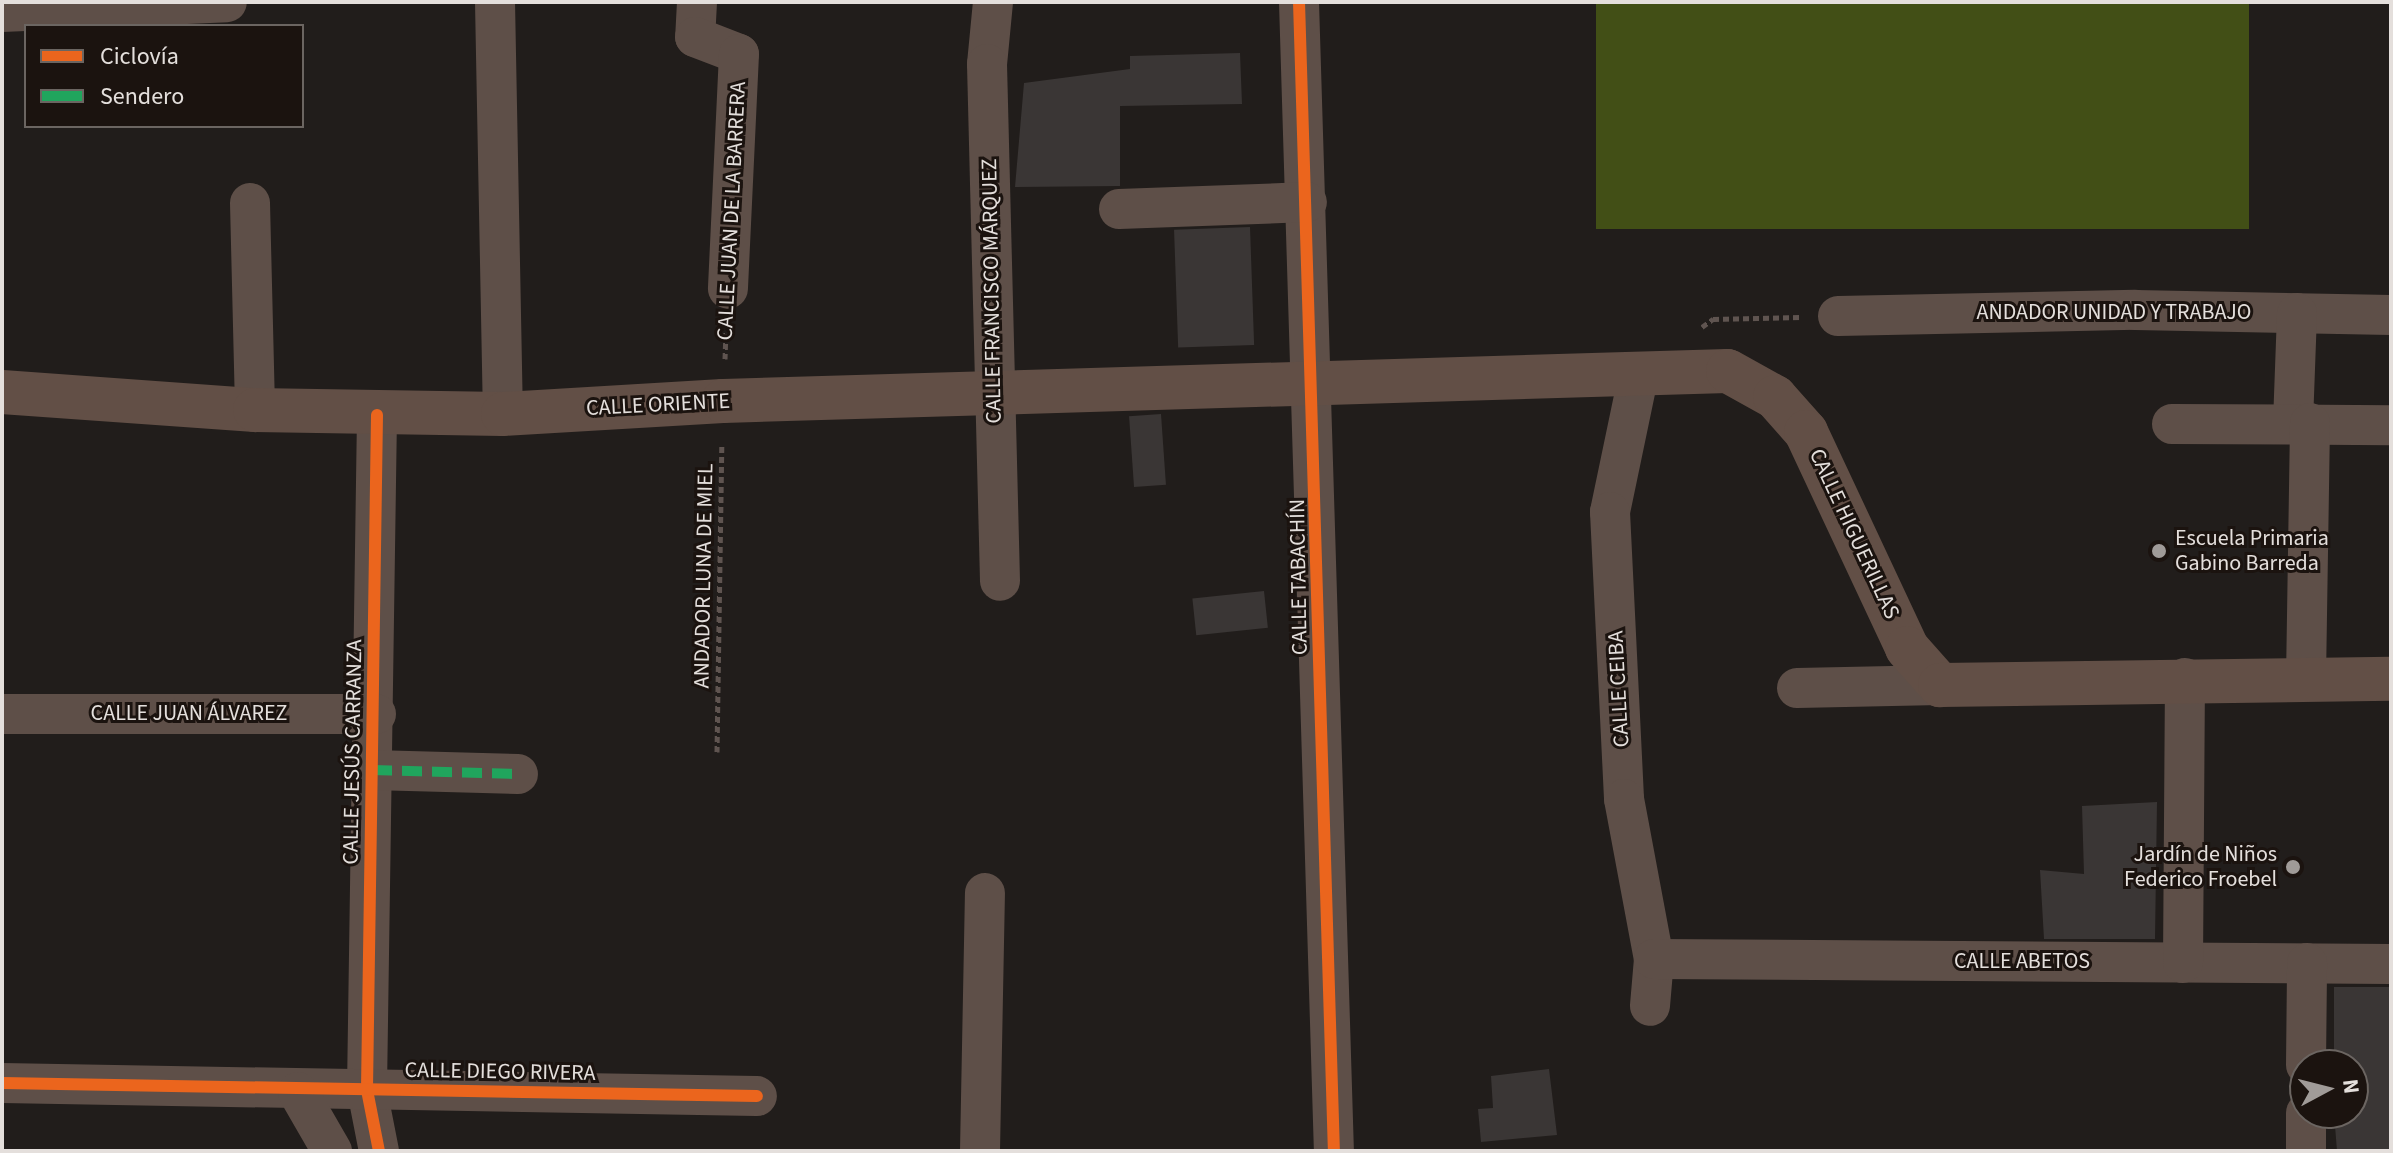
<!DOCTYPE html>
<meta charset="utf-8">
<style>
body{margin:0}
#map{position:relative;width:2393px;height:1153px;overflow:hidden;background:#211d1b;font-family:"Source Sans 3",sans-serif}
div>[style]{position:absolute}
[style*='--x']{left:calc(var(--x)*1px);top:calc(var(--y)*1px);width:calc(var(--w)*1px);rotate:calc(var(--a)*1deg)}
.forest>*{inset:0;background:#424f16;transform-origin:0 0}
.building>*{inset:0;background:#3a3635;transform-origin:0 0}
.path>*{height:5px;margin-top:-2.5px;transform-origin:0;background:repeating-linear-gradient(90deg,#5f5450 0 6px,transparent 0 10px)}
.street>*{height:40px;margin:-20px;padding:0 20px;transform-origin:20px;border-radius:20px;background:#5e4f48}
.secondary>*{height:44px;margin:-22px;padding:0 22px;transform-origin:22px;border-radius:22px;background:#624f46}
.quiet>*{height:10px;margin-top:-5px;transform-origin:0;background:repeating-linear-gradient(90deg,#20a55d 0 20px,transparent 0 30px)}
.cycleway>*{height:12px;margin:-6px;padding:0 6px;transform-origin:6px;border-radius:6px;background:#eb651d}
.dots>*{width:22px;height:22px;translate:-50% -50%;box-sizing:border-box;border:4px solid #1b130f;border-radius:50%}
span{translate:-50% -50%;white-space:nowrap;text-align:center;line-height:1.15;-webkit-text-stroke:6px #1b130f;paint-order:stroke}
.street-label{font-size:22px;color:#e4dfdc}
.poi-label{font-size:22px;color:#e4dfdc}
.left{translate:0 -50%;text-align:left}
.right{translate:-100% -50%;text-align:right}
.frame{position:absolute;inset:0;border:4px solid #e4dfdc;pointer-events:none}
.legend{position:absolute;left:24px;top:24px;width:280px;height:104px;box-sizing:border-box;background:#1b130f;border:2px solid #6b6561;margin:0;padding:10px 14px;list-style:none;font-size:24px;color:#e4dfdc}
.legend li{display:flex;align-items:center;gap:16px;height:40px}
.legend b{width:40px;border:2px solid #6b6561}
.north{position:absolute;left:2289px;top:1049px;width:80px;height:80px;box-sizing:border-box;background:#1b130f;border:2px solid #6b6561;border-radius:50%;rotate:83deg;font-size:22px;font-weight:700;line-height:32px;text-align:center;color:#e4dfdc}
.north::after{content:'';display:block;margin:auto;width:28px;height:36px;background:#a09b98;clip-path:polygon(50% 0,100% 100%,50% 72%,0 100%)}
</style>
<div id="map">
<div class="forest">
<div style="left:1596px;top:2px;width:653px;height:227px"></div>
</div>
<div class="building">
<div style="clip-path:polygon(1240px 53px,1242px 104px,1120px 106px,1120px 186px,1015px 187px,1024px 83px,1130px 69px,1130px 56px)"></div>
<div style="left:1250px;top:227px;width:118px;height:76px;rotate:88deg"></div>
<div style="left:1161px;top:414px;width:71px;height:32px;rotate:86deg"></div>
<div style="left:1264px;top:591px;width:37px;height:72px;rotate:84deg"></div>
<div style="clip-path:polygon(2157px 802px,2155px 939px,2044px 939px,2040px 870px,2084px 874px,2082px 806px)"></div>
<div style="clip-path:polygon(2334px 987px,2391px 987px,2391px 1151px,2337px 1151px,2334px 1113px,2353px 1113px,2353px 1065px,2334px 1065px)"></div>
<div style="clip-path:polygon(1549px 1069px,1557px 1135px,1481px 1142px,1478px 1109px,1493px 1108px,1491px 1076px)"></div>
</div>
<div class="path">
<div style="--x:1702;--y:327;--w:14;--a:-36"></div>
<div style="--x:1713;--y:319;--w:88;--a:-1.3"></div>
<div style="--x:725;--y:359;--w:30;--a:-88"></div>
<div style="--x:717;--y:752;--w:307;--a:-89.1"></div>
</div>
<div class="street">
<div style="--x:495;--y:2;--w:412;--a:88.9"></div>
<div style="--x:697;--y:2;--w:35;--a:93"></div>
<div style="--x:695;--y:37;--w:47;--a:21.1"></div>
<div style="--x:739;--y:54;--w:235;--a:92.7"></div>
<div style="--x:993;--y:2;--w:62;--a:95.5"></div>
<div style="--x:987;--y:64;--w:517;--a:88.56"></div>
<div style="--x:1299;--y:2;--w:1150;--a:88.26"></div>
<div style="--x:2;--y:12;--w:225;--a:-2.5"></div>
<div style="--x:250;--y:203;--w:207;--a:88.6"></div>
<div style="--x:1119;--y:209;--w:188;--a:-2.1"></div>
<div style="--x:1838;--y:316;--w:297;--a:-1.2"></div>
<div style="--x:2135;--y:310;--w:256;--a:1.1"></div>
<div style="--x:1639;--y:373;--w:142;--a:101.8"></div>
<div style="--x:1610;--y:512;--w:287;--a:87.2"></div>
<div style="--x:1624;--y:799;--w:163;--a:79.4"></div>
<div style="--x:1654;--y:959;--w:47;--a:94.9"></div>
<div style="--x:377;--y:415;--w:675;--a:90.85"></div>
<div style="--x:367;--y:1090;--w:62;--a:78.9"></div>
<div style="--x:2293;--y:423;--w:110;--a:-87.9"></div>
<div style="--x:2172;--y:424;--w:219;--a:0.3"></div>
<div style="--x:2306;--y:679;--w:256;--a:-89.1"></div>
<div style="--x:1797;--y:688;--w:143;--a:-1.2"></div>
<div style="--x:2;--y:714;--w:374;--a:0"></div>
<div style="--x:372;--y:770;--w:146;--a:1.6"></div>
<div style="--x:1654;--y:959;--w:737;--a:0.39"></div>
<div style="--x:2183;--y:963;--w:285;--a:-89.6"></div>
<div style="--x:2306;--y:1065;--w:102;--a:-89.4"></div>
<div style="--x:2;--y:1083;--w:755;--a:0.99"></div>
<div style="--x:298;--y:1092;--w:68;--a:60"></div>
<div style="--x:980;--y:1151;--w:258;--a:-88.9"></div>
<div style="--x:2306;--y:1151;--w:38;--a:-90"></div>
</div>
<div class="secondary">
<div style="--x:2;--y:392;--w:254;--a:4.1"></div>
<div style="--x:255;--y:410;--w:248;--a:0.9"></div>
<div style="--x:503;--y:414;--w:220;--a:-3.4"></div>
<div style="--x:723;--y:401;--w:1005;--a:-1.71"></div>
<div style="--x:1728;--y:371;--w:54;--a:29"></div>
<div style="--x:1775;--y:397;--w:47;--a:48.5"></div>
<div style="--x:1806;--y:432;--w:238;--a:64.9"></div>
<div style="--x:1907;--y:648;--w:50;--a:48.3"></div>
<div style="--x:1940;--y:685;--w:451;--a:-0.8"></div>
</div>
<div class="quiet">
<div style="--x:372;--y:770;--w:146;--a:1.6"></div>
</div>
<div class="cycleway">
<div style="--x:1299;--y:2;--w:1150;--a:88.26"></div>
<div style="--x:377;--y:415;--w:675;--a:90.85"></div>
<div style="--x:367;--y:1090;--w:62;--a:78.9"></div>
<div style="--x:2;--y:1083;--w:755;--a:0.99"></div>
</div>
<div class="dots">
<div style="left:2159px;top:551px;background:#a09b98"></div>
<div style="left:2293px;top:867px;background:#a09b98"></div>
</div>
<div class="street-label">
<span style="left:732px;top:211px;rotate:-87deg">CALLE JUAN DE LA BARRERA</span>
<span style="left:992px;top:291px;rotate:-91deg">CALLE FRANCISCO MÁRQUEZ</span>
<span style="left:2114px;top:313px">ANDADOR UNIDAD Y TRABAJO</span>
<span style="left:658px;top:405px;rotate:-3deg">CALLE ORIENTE</span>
<span style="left:1854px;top:534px;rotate:65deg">CALLE HIGUERILLAS</span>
<span style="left:704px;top:576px;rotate:-89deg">ANDADOR LUNA DE MIEL</span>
<span style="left:1299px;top:577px;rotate:-91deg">CALLE TABACHÍN</span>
<span style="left:1619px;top:689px;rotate:-93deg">CALLE CEIBA</span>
<span style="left:189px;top:714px">CALLE JUAN ÁLVAREZ</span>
<span style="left:353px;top:752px;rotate:-89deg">CALLE JESÚS CARRANZA</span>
<span style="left:2022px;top:962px">CALLE ABETOS</span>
<span style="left:500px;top:1072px;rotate:1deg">CALLE DIEGO RIVERA</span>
</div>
<div class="poi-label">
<span class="left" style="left:2175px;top:551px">Escuela Primaria<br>Gabino Barreda</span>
<span class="right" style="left:2277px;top:867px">Jardín de Niños<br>Federico Froebel</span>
</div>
<div class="frame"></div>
<ul class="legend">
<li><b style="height:10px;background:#eb651d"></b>Ciclovía</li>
<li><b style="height:10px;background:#20a55d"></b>Sendero</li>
</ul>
<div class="north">N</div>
</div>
